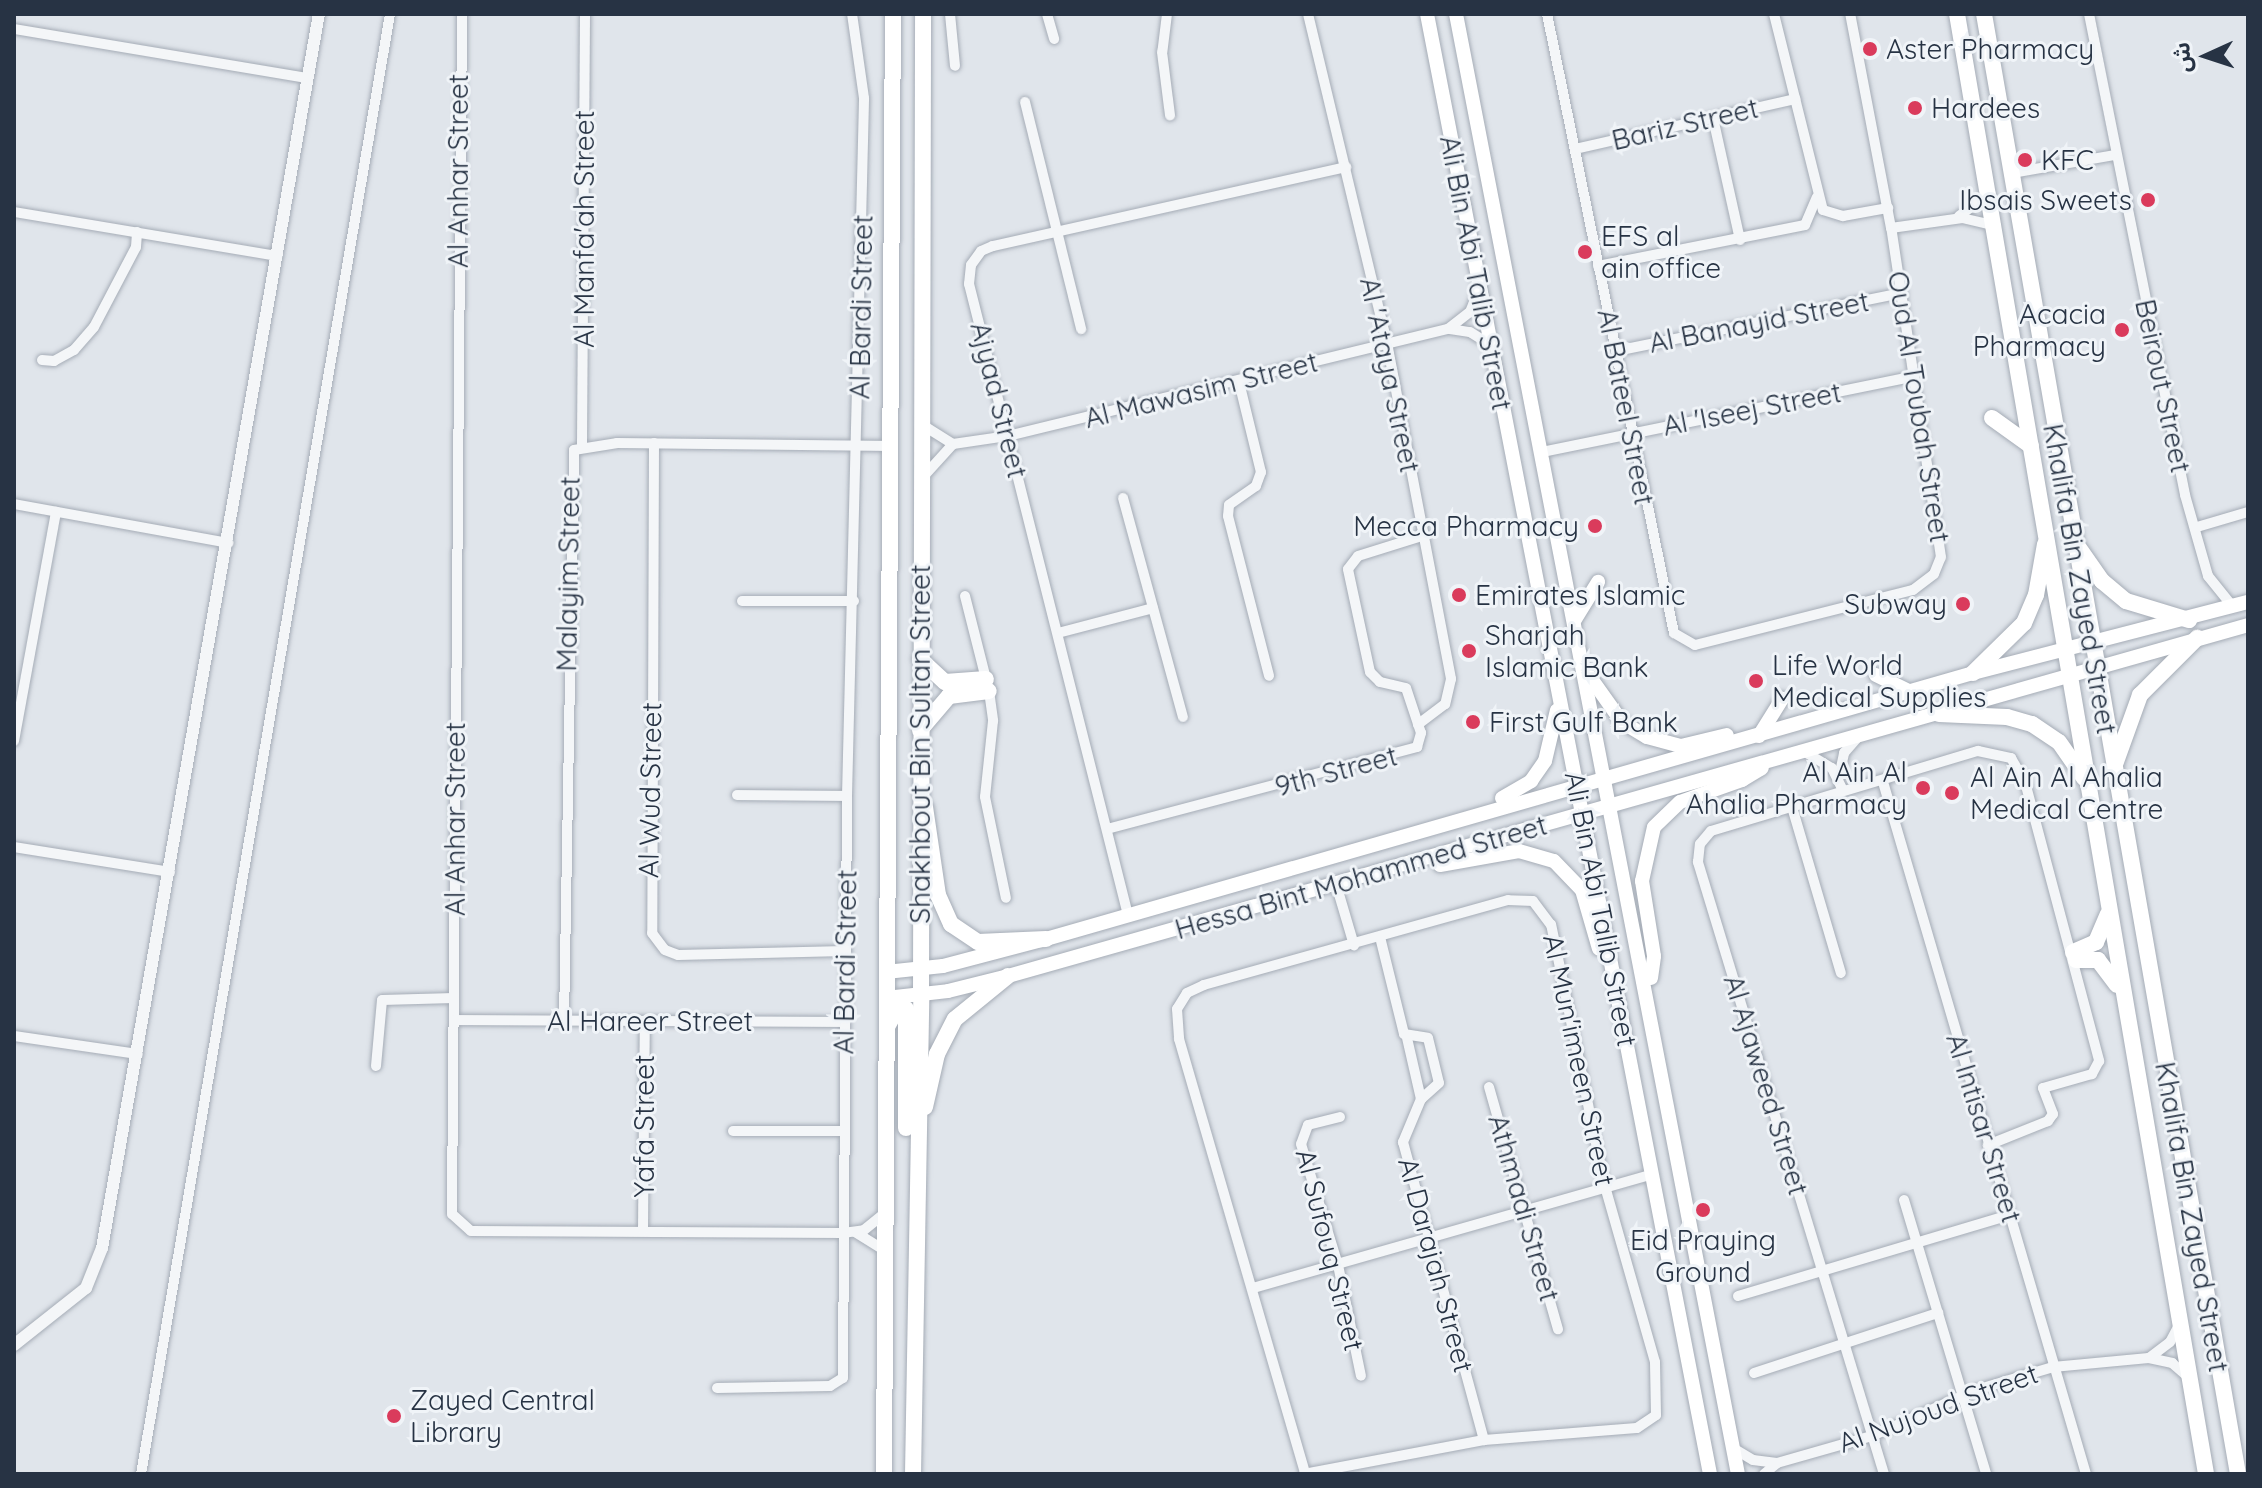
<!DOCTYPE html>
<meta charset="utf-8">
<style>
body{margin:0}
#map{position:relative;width:2262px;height:1488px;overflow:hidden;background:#e0e5eb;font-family:Quicksand,"Noto Sans Arabic",sans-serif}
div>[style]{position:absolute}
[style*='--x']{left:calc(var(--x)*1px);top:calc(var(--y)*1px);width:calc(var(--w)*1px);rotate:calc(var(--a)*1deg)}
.roads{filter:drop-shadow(0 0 2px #a5acb6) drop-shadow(0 0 2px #a5acb6)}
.minor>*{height:10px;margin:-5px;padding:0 5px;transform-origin:5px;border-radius:5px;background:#f4f6f8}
.tertiary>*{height:12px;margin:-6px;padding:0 6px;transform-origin:6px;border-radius:6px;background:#f4f6f8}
.secondary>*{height:14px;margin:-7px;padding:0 7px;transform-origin:7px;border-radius:7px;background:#fff}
.primary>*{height:16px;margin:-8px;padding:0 8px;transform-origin:8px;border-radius:8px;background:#fff}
.dots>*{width:22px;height:22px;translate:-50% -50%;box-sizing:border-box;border:4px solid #f0f4f8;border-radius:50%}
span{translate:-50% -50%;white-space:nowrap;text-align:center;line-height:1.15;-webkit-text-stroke:6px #f0f4f8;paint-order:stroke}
.poi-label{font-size:28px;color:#273344}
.left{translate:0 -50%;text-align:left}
.right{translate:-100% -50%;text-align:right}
.street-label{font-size:28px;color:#273344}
.frame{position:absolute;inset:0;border:16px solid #273344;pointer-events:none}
.north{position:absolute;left:2166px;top:16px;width:80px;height:80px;-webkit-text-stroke:6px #f0f4f8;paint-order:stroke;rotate:267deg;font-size:22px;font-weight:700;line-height:32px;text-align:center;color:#273344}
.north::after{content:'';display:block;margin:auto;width:28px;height:36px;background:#273344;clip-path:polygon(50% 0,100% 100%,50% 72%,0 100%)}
</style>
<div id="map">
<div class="roads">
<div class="minor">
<div style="--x:462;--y:14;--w:1200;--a:90.48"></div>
<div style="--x:452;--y:1214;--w:25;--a:42"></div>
<div style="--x:471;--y:1231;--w:372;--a:0.3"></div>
<div style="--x:843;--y:1233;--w:21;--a:-8"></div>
<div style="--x:864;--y:1230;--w:27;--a:-39"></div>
<div style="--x:950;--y:14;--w:52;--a:84.5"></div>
<div style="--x:1047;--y:14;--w:26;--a:74"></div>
<div style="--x:1167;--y:14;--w:38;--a:97"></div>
<div style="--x:1162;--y:52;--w:64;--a:82.8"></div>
<div style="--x:1308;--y:14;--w:338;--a:76.5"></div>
<div style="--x:1387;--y:343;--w:342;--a:79.2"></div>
<div style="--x:1451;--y:679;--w:26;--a:103"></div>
<div style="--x:1445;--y:704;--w:34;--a:143"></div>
<div style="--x:1547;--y:14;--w:632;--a:78.41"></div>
<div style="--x:1674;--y:633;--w:24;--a:30"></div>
<div style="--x:1695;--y:645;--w:225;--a:-14.2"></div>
<div style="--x:1913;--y:590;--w:26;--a:-37"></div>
<div style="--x:1934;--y:574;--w:18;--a:-68"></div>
<div style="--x:1941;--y:557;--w:333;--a:-98.6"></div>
<div style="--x:1891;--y:228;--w:218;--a:-100.8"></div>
<div style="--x:1774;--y:14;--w:202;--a:76"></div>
<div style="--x:1823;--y:210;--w:21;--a:17"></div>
<div style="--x:1843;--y:216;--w:46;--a:-10.1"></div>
<div style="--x:2089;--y:14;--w:490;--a:78.7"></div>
<div style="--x:2185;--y:495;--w:84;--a:74.1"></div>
<div style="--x:2208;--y:576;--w:40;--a:51"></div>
<div style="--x:14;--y:29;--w:298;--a:9.5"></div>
<div style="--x:1025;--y:102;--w:234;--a:76.1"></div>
<div style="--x:1713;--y:118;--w:125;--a:77.5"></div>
<div style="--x:1575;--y:149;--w:226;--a:-12.8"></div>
<div style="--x:2012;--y:173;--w:105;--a:-9.9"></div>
<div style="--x:14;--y:212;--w:267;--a:9.5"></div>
<div style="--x:1959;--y:216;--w:39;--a:-36"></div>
<div style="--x:1891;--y:228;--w:72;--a:-8"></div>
<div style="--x:1962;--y:218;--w:35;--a:13"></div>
<div style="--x:1598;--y:266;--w:211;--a:-11.2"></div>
<div style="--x:1805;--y:225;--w:30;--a:-67"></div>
<div style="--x:1450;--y:329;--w:20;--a:9"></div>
<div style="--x:1470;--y:332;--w:25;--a:32"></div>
<div style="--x:1616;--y:351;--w:292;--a:-11.5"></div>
<div style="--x:42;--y:360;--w:12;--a:5"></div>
<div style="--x:54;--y:361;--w:23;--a:-29"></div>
<div style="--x:74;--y:350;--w:30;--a:-49"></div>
<div style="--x:94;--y:327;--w:90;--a:-62.3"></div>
<div style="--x:136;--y:247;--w:15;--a:-86"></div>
<div style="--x:1239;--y:382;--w:93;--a:76.3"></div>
<div style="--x:1261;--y:472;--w:15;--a:110"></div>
<div style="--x:1256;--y:486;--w:33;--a:145"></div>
<div style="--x:1229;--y:505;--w:11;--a:95"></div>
<div style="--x:1228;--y:516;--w:165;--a:75.6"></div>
<div style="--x:921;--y:424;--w:38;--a:32"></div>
<div style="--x:654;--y:443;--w:490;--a:90.2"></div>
<div style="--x:652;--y:933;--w:21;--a:53"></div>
<div style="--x:665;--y:950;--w:14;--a:21"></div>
<div style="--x:678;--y:955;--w:167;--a:-1.4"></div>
<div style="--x:582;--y:444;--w:430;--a:-89.6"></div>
<div style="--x:1542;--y:452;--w:380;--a:-11.5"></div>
<div style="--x:924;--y:476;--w:43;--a:-47.8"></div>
<div style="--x:953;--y:444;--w:56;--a:-8.3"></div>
<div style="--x:1008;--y:436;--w:453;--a:-13.7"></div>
<div style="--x:1448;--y:329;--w:28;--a:-38"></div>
<div style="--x:1470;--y:312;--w:24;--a:-68"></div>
<div style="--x:1123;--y:498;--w:227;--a:74.7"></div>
<div style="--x:14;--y:504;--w:218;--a:10.3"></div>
<div style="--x:2197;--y:527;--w:53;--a:-16.4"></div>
<div style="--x:965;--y:596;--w:98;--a:75.8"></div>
<div style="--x:989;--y:691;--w:30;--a:82"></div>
<div style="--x:993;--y:721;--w:76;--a:96"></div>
<div style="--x:985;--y:797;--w:103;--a:78.3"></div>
<div style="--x:742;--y:601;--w:112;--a:0"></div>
<div style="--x:1058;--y:633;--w:98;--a:-14.7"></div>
<div style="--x:14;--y:741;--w:233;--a:-79.6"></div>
<div style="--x:1805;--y:752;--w:31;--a:31"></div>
<div style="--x:1832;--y:768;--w:25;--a:64"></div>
<div style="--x:1839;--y:777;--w:25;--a:-78"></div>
<div style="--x:1844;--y:753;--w:21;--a:-49"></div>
<div style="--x:1883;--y:782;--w:721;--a:73.65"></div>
<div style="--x:737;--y:795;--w:110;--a:0.5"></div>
<div style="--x:1792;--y:807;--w:173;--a:73.6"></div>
<div style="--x:1107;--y:829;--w:321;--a:-14.8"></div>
<div style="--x:1417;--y:747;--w:15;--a:-74"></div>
<div style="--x:1421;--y:733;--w:47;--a:-108.4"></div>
<div style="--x:1406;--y:688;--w:27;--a:-167"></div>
<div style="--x:1380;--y:682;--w:14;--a:-135"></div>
<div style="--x:1370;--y:672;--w:105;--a:-102.1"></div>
<div style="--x:1348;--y:569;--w:16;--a:-52"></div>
<div style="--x:1358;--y:556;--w:67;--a:-17.4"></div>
<div style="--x:14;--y:847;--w:158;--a:9.1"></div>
<div style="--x:1336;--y:884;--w:64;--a:73.6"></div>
<div style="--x:1128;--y:915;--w:651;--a:-104.14"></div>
<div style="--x:969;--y:284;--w:19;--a:-84"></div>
<div style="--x:971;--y:265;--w:17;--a:-54"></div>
<div style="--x:981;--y:251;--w:13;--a:-23"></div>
<div style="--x:993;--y:246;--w:362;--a:-12.6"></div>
<div style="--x:1380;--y:937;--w:100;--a:76.1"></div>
<div style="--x:1404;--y:1034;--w:24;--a:9"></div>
<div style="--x:1428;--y:1038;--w:46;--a:76.3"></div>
<div style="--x:1439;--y:1083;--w:24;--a:138"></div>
<div style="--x:1421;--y:1099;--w:47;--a:112.7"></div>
<div style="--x:1403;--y:1142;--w:309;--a:74.8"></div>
<div style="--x:454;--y:1020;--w:391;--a:0.3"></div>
<div style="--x:564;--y:1021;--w:571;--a:-89"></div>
<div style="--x:574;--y:450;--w:44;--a:-9.2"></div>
<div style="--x:617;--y:443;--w:276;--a:0.6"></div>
<div style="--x:14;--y:1036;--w:125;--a:8.3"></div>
<div style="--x:1407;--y:1038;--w:63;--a:77.1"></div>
<div style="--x:376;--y:1066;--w:66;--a:-84.8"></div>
<div style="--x:382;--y:1000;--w:72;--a:-1.6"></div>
<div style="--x:1489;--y:1087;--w:252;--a:74.1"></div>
<div style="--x:1340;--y:1117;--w:33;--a:166"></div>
<div style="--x:1308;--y:1125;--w:20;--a:110"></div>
<div style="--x:1301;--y:1144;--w:127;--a:73"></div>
<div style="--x:1338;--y:1265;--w:113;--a:78.3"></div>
<div style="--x:733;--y:1131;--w:110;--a:0"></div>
<div style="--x:1904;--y:1200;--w:286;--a:73.3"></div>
<div style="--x:643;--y:1230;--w:209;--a:-89.5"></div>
<div style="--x:855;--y:1232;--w:36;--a:32"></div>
<div style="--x:1253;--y:1288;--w:414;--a:-15.9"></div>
<div style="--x:1738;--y:1296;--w:283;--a:-16.6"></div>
<div style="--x:2149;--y:1358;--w:26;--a:-37"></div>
<div style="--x:2170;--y:1342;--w:19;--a:-62"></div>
<div style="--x:1754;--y:1373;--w:194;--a:-18.1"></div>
<div style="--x:717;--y:1388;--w:113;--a:-1"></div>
<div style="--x:830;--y:1386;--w:15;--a:-32"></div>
<div style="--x:843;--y:1378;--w:582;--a:-89.61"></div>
<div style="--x:847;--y:796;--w:698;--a:-88.6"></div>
<div style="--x:864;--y:98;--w:85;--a:-98.1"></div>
<div style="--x:1733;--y:1448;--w:23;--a:31"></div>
<div style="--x:1753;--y:1460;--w:24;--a:7"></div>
<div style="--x:1777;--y:1463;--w:99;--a:-15.9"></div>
<div style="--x:1872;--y:1436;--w:114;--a:-23.9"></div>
<div style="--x:1976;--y:1390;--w:80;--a:-16.6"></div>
<div style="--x:2053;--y:1367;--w:96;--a:-5.4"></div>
<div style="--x:2149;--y:1358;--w:24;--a:12"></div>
<div style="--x:2172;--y:1363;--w:23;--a:41"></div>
<div style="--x:141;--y:1474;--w:1481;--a:-80.32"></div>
<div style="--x:1304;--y:1474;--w:183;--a:-10.7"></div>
<div style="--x:1484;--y:1440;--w:153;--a:-4.5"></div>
<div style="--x:1637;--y:1428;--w:23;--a:-34"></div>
<div style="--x:1656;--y:1415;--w:53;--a:-91.1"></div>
<div style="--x:1655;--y:1362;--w:182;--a:-105.9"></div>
<div style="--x:1605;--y:1187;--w:268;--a:-101.6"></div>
<div style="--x:1551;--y:925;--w:30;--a:-127"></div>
<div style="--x:1533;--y:901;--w:25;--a:-178"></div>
<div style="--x:1508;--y:900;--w:316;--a:164.4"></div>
<div style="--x:1204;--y:985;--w:19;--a:155"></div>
<div style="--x:1187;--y:993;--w:19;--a:122"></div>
<div style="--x:1177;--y:1009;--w:30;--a:86"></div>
<div style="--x:1179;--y:1039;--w:453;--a:73.8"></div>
<div style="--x:1764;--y:1474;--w:17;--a:-40"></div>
<div style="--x:1884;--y:1474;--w:640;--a:-106.91"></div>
<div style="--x:1698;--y:862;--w:18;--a:-84"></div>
<div style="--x:1700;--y:844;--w:17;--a:-50"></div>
<div style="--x:1711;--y:831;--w:279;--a:-16.7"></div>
<div style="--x:1978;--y:751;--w:34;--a:12"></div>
<div style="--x:2011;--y:758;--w:28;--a:60"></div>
<div style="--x:2025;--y:782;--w:289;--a:75.1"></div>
<div style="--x:2099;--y:1061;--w:15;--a:118"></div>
<div style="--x:2092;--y:1074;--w:51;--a:164.1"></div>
<div style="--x:2043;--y:1088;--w:28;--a:69"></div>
<div style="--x:2053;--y:1114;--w:9;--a:126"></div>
<div style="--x:2048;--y:1121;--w:65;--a:158.2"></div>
</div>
<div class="tertiary">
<div style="--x:14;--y:1345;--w:92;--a:-38.4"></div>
<div style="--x:86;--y:1288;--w:43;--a:-68.2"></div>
<div style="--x:102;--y:1248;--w:1253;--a:-80.03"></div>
</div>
<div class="secondary">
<div style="--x:1427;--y:14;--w:1487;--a:79.03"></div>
<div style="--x:1456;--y:14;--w:1487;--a:79.07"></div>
<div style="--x:1574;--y:621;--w:46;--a:-58.4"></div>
<div style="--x:1876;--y:675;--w:37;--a:26"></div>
<div style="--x:1590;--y:677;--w:55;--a:54.6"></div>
<div style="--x:1622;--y:722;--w:29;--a:31"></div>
<div style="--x:1647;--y:737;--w:35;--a:15"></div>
<div style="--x:1681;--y:746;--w:47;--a:-13.4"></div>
<div style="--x:1759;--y:736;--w:44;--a:-58.1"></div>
<div style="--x:1502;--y:798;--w:34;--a:-30"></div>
<div style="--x:1531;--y:781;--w:24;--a:-55"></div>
<div style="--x:1545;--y:761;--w:52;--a:-76.8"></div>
<div style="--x:1440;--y:865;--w:80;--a:-10"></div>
<div style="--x:1519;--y:851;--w:36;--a:16"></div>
<div style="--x:1554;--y:861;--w:40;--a:46"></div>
<div style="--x:1582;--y:890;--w:61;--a:73.9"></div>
<div style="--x:886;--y:972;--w:57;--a:-6"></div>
<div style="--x:943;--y:966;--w:106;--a:-14.7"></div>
<div style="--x:1046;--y:939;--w:964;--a:-16.01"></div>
<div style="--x:1973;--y:673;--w:284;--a:-14.5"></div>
<div style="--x:1651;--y:978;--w:22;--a:-82"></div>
<div style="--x:1654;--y:956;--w:76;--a:-99.1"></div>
<div style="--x:1642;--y:881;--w:55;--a:-77.5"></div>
<div style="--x:1654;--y:827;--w:36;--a:-44"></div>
<div style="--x:1680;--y:802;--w:66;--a:-19.5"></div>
<div style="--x:1742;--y:780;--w:23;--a:-31"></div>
<div style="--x:886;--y:998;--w:62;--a:-6.4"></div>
<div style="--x:948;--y:991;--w:62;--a:-14"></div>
<div style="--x:1008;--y:976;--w:1289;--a:-15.8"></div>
</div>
<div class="primary">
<div style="--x:1957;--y:14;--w:1481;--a:80.32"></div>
<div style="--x:1984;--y:14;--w:1482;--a:80.13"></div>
<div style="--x:1992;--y:418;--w:48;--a:35.7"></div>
<div style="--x:2079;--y:548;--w:40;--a:55.1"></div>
<div style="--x:2102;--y:581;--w:31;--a:40"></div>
<div style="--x:2126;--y:601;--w:66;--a:16.8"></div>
<div style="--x:920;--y:659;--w:34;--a:43"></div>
<div style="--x:945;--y:682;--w:41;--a:-4.2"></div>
<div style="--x:1973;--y:673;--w:71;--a:-44.4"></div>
<div style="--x:2024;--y:623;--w:30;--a:-67"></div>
<div style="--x:2036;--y:595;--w:52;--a:-80"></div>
<div style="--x:1939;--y:714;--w:68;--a:2.5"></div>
<div style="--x:2007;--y:717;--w:26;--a:16"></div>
<div style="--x:2032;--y:724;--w:32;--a:34"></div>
<div style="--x:2059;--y:742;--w:44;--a:55.2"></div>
<div style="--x:920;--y:730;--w:45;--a:-49.5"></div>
<div style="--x:949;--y:696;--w:40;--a:-7.1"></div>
<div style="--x:2113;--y:770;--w:80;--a:-70.2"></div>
<div style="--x:2140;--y:695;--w:81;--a:-45"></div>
<div style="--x:925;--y:807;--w:89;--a:81.6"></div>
<div style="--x:938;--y:895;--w:32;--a:66"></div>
<div style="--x:951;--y:924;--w:32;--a:34"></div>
<div style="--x:978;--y:942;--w:68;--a:-2.5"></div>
<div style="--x:2073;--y:952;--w:25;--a:-23"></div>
<div style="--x:2096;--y:942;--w:30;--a:-67"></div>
<div style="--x:2076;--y:960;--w:22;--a:0"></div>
<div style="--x:2098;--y:960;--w:31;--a:53"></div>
<div style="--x:888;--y:1025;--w:21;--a:-61"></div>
<div style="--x:898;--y:1007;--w:8;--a:14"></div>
<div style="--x:906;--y:1009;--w:119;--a:90"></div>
<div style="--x:925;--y:1107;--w:54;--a:-77.2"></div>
<div style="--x:937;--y:1054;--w:39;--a:-63"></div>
<div style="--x:955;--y:1019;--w:68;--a:-39.1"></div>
<div style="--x:884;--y:1474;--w:1460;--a:-89.65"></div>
<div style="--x:913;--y:1474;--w:478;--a:-89"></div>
<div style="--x:921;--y:996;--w:982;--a:-89.88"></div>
</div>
</div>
<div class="dots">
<div style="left:1870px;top:49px;background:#da3b5c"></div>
<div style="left:1915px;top:108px;background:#da3b5c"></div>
<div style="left:2025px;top:160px;background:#da3b5c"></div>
<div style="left:2148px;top:200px;background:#da3b5c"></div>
<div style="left:1585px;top:252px;background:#da3b5c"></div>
<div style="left:2122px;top:330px;background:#da3b5c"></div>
<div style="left:1595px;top:526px;background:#da3b5c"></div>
<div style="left:1459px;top:595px;background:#da3b5c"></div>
<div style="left:1963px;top:604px;background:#da3b5c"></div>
<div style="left:1469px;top:651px;background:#da3b5c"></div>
<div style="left:1756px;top:681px;background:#da3b5c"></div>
<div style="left:1473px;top:722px;background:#da3b5c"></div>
<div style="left:1923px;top:788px;background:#da3b5c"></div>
<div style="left:1952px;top:793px;background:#da3b5c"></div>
<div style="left:1703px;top:1210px;background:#da3b5c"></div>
<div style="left:394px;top:1416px;background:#da3b5c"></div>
</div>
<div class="poi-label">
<span class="left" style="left:1886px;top:49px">Aster Pharmacy</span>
<span class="left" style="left:1931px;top:108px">Hardees</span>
<span class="left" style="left:2041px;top:160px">KFC</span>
<span class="right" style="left:2132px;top:200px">Ibsais Sweets</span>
<span class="left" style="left:1601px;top:252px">EFS al<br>ain office</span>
<span class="right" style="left:2106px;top:330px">Acacia<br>Pharmacy</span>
<span class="right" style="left:1579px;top:526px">Mecca Pharmacy</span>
<span class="left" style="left:1475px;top:595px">Emirates Islamic</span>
<span class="right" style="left:1947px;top:604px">Subway</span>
<span class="left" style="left:1485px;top:651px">Sharjah<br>Islamic Bank</span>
<span class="left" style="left:1772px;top:681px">Life World<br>Medical Supplies</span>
<span class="left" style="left:1489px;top:722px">First Gulf Bank</span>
<span class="right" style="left:1907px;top:788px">Al Ain Al<br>Ahalia Pharmacy</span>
<span class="left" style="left:1970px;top:793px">Al Ain Al Ahalia<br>Medical Centre</span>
<span style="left:1703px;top:1256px">Eid Praying<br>Ground</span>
<span class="left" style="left:410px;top:1416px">Zayed Central<br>Library</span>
</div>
<div class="street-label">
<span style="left:1685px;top:124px;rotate:-13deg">Bariz Street</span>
<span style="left:458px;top:171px;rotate:-90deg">Al Anhar Street</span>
<span style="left:584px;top:229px;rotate:-90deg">Al Manfa'ah Street</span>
<span style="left:1476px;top:273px;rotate:79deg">Ali Bin Abi Talib Street</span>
<span style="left:861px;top:307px;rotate:-89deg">Al Bardi Street</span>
<span style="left:1759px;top:322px;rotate:-11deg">Al Banayid Street</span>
<span style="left:1390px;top:375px;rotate:78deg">Al 'Ataya Street</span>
<span style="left:2163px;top:386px;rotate:78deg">Beirout Street</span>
<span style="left:1201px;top:390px;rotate:-14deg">Al Mawasim Street</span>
<span style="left:999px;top:400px;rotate:76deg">Ajyad Street</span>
<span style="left:1626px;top:407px;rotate:79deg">Al Bateel Street</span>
<span style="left:1919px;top:407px;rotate:81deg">Oud Al Toubah Street</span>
<span style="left:1752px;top:409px;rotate:-11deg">Al 'Iseej Street</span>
<span style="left:568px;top:574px;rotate:-89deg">Malayim Street</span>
<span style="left:2080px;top:579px;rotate:80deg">Khalifa Bin Zayed Street</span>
<span style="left:920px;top:744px;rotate:-90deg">Shakhbout Bin Sultan Street</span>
<span style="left:1336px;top:771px;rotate:-15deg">9th Street</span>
<span style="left:650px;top:790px;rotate:-89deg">Al Wud Street</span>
<span style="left:455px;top:819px;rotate:-90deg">Al Anhar Street</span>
<span style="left:1361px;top:877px;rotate:-16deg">Hessa Bint Mohammed Street</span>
<span style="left:1601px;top:909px;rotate:79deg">Ali Bin Abi Talib Street</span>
<span style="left:845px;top:962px;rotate:-89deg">Al Bardi Street</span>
<span style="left:650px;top:1021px">Al Hareer Street</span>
<span style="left:1579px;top:1060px;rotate:78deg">Al Mun'imeen Street</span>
<span style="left:1766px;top:1085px;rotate:73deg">Al Ajaweed Street</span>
<span style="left:644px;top:1126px;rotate:-90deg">Yafa Street</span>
<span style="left:1984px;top:1128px;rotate:73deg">Al Intisar Street</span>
<span style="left:1524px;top:1208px;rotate:74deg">Athmadi Street</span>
<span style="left:2192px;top:1217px;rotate:80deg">Khalifa Bin Zayed Street</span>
<span style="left:1330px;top:1250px;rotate:76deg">Al Sufouq Street</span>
<span style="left:1436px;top:1265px;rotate:75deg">Al Darajah Street</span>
<span style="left:1938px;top:1408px;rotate:-20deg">Al Nujoud Street</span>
</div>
<div class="frame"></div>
<div class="north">ش</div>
</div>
